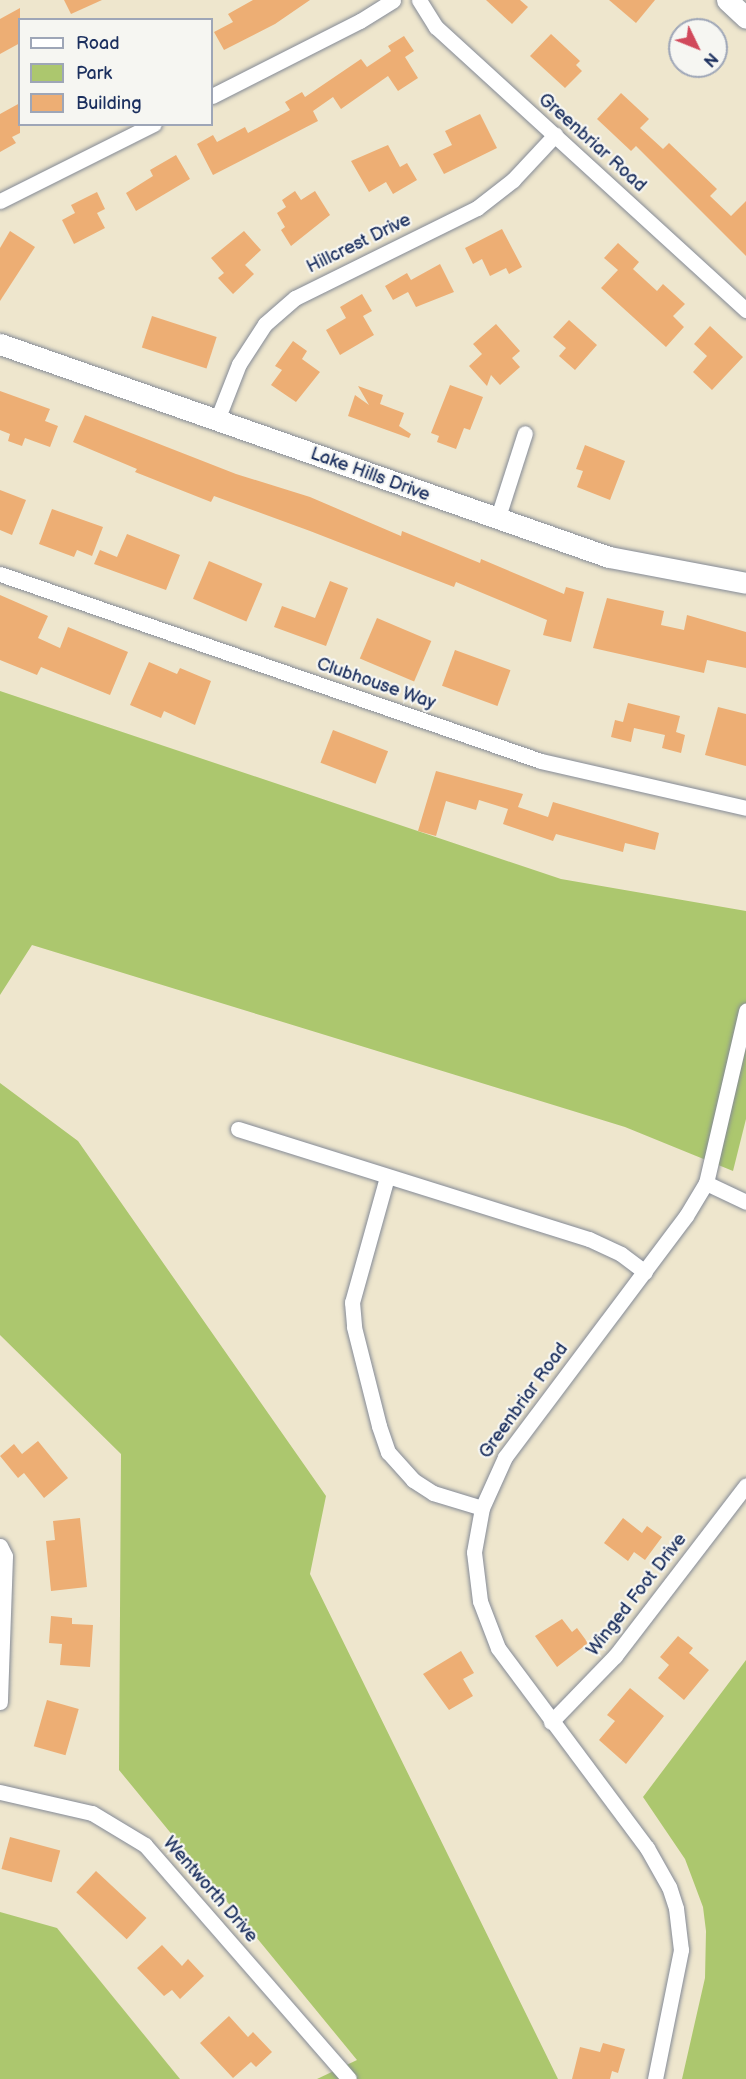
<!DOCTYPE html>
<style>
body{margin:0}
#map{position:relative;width:746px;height:2079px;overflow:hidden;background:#eee6cd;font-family:"Balsamiq Sans",sans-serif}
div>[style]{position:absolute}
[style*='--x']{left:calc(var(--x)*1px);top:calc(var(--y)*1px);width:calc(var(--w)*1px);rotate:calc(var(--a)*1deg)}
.green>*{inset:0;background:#acc76e}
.building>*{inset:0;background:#edae74;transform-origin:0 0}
.roads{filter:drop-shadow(0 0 2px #848a96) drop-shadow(0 0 2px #848a96)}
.street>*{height:15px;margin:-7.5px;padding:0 7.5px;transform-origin:7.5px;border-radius:7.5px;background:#fff}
.secondary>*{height:21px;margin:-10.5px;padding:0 10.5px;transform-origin:10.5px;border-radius:10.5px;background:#fff}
span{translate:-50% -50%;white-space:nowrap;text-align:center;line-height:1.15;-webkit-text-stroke:4.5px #f6f6f2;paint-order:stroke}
.street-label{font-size:18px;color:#1b2f5e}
.legend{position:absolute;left:18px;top:18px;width:195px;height:108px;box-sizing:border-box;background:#f6f6f2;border:2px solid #9ea6b7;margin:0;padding:8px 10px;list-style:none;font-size:18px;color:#1b2f5e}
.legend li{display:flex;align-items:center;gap:12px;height:30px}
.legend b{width:30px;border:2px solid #9ea6b7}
.north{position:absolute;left:668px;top:18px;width:60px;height:60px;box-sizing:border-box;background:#f6f6f2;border:2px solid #9ea6b7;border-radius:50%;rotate:133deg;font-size:16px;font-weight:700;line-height:24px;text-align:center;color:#1b2f5e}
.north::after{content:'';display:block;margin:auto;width:21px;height:27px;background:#d1495b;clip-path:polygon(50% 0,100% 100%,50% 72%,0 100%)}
</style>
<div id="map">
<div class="green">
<div style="clip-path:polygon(0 691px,561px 879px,746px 911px,746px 1119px,733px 1171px,625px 1127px,32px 945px,0 995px)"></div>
<div style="clip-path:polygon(0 1083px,78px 1141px,326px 1496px,310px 1574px,558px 2079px,317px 2079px,357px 2060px,119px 1770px,121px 1454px,0 1335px)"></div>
<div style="clip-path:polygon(746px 1660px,746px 2079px,682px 2079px,705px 1978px,706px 1931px,703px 1907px,685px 1859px,643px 1797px)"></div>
<div style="clip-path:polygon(0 1912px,57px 1928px,180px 2079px,0 2079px)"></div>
</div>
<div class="building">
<div style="clip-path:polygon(64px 0,102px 0,71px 14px)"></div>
<div style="clip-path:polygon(253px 0,310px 0,275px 24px,224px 50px,214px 32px,233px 22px,228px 14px)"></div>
<div style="clip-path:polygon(486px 0,520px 0,528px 7px,512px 24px)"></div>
<div style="clip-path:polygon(609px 0,655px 0,636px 23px)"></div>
<div style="clip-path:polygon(20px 8px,20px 43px,0 54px,0 19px)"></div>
<div style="clip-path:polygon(551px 34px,580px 61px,576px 65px,582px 71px,565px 88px,530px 56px)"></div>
<div style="clip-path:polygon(404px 36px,414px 51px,405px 57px,418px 78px,398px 91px,388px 76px,341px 109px,333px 97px,313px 111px,318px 121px,213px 175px,197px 144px,213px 135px,217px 142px,245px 127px,248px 133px,290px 110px,285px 102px,302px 92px,305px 97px,361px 59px,367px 67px,391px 51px,388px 46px)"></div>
<div style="clip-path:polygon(621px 93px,649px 119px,640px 128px,663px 149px,669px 143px,717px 189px,710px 196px,731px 216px,746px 201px,746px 256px,636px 146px,631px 151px,597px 119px)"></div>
<div style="clip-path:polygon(20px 103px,20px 133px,12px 137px,16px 143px,0 152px,0 114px)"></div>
<div style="clip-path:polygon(480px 114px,497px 148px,444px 174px,433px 154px,452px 145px,445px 131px)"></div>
<div style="clip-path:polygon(388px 145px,400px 167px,407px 163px,417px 180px,393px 194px,386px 182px,369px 192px,351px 161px)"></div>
<div style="clip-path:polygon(176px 155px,190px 179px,136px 211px,126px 193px,153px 176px,150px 170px)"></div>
<div style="clip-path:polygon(295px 191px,301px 200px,315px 191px,330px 215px,291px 246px,281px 230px,285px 227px,277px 213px,286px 207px,282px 200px)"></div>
<div style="clip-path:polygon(97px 192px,105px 209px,97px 213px,105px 228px,74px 244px,62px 220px,75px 213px,71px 205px)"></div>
<div style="clip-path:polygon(502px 229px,522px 267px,509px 274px,506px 268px,490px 276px,482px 259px,473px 264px,465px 248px)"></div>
<div style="clip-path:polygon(10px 231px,35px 247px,0 301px,0 248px)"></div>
<div style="clip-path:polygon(244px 231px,261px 250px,245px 265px,254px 274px,233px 294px,218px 278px,224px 273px,211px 258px)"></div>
<div style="clip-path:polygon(618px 243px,639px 262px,633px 269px,657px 291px,663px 284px,685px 304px,673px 316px,684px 327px,666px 347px,601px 288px,618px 270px,604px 258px)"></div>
<div style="clip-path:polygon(440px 264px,454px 292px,416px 307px,408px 292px,393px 300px,385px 286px,407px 273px,411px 280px)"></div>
<div style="clip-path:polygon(362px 294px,372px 311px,363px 316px,374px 335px,340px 355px,326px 330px,346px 318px,340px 307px)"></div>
<div style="left:152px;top:316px;width:68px;height:33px;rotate:18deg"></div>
<div style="clip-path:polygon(569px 320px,597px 345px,575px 370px,559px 356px,566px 348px,553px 337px)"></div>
<div style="clip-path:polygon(496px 324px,520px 351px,512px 358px,520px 367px,500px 385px,491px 375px,487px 386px,469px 366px,482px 354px,473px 344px)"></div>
<div style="clip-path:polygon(710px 326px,743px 357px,712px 390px,693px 372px,707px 356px,694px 344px)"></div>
<div style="clip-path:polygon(293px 341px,307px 351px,302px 359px,320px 372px,296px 402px,271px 385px,282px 370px,275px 366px)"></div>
<div style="clip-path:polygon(450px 385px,483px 397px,470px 430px,464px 428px,456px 449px,437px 442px,439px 436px,431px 433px)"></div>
<div style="clip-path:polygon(358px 386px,383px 395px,380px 404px,404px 413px,399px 426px,411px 434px,409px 438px,348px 416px,355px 395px,369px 405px)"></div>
<div style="clip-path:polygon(0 391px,50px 409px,45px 421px,58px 426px,50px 447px,25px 438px,22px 446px,8px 441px,10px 434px,0 430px)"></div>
<div style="clip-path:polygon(85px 415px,236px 474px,310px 497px,401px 536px,402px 531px,480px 563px,481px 559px,564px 594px,566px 587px,584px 592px,571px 642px,543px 635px,547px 620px,456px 582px,454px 587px,310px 531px,214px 496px,211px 502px,135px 472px,137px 469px,73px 442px)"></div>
<div style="clip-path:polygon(585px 445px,625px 461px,610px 500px,577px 487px,583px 471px,576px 469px)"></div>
<div style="clip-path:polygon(0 490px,26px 500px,12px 535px,0 530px)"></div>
<div style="clip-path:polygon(52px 509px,103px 527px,92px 556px,77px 550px,74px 557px,39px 544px)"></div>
<div style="clip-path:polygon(127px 534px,180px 555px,166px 590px,94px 564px,100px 550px,117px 557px)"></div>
<div style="left:209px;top:561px;width:58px;height:41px;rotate:23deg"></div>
<div style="clip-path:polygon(330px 581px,348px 588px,326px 646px,274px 627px,282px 606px,315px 618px)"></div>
<div style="clip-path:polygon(0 595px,48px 616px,38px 638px,60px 648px,68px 627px,128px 652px,110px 695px,41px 667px,37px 675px,0 660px)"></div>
<div style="clip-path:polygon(607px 598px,664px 611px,661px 625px,684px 630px,687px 615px,746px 632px,746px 668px,707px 660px,704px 673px,593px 648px)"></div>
<div style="left:377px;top:618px;width:59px;height:44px;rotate:23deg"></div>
<div style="left:455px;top:650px;width:59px;height:38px;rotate:20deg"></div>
<div style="clip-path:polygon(149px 662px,177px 674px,180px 668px,211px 681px,195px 725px,164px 711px,161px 718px,130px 705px)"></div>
<div style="clip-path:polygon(628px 703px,680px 716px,676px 732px,685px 735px,681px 753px,662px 748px,665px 735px,634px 728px,631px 742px,611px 737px,615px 720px,623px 722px)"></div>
<div style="clip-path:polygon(718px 707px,746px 714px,746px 766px,705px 755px)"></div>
<div style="left:333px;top:730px;width:59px;height:35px;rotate:21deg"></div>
<div style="clip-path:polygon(436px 771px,523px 794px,518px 807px,548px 817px,553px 802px,659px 833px,655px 850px,625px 843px,623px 852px,556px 834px,553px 841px,503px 824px,508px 809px,479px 800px,476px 810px,446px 801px,436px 836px,418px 831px)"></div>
<div style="clip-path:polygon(38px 1441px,68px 1478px,44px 1498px,24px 1473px,18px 1478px,0 1456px,14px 1444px,22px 1454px)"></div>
<div style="clip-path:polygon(80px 1518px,87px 1587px,51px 1591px,46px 1541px,55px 1540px,53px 1521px)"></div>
<div style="clip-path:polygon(623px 1518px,642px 1533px,647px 1526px,662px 1537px,645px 1560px,634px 1552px,628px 1561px,604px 1543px)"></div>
<div style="clip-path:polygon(51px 1616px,72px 1618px,72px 1624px,93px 1625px,90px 1667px,60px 1665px,62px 1644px,49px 1643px)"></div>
<div style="clip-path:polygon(562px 1619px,572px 1632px,577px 1628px,588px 1643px,557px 1667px,535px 1636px)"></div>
<div style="clip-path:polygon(678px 1636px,693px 1648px,689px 1653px,709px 1670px,684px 1700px,658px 1678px,669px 1665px,660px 1657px)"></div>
<div style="clip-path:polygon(461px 1651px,474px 1673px,463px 1679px,473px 1696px,449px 1710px,423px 1674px)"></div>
<div style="clip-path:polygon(630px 1688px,664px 1716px,626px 1764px,599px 1740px,615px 1721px,607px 1715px)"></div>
<div style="left:47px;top:1700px;width:33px;height:48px;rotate:16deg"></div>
<div style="left:10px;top:1837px;width:52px;height:33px;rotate:15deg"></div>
<div style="left:96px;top:1871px;width:69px;height:29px;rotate:43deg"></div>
<div style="clip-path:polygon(162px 1945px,182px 1966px,188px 1959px,204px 1976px,180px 1999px,172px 1990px,164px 1996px,137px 1968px)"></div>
<div style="clip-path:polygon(229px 2016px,248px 2037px,253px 2032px,272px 2052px,256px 2067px,251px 2062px,233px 2078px,200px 2043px)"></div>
<div style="clip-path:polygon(603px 2043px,625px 2049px,618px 2073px,612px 2071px,610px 2079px,572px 2079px,580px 2047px,600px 2052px)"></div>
</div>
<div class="roads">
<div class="street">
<div style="--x:419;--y:0;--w:32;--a:58"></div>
<div style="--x:436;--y:27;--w:420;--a:42.4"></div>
<div style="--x:212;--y:96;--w:166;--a:-26.9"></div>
<div style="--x:360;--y:21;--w:39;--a:-32"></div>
<div style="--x:0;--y:201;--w:172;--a:-26.6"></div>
<div style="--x:217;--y:420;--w:60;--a:-68.6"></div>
<div style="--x:239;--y:364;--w:48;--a:-57"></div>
<div style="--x:265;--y:324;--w:40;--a:-41"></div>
<div style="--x:295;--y:298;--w:203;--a:-26.3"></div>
<div style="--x:477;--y:208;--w:46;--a:-37.9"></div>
<div style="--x:513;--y:180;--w:62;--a:-47"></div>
<div style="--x:497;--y:520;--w:91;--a:-72.2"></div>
<div style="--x:0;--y:574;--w:572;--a:19.07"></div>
<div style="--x:541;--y:761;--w:210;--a:12.9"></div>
<div style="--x:238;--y:1129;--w:368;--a:17.4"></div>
<div style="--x:589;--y:1239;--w:35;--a:25"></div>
<div style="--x:621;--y:1254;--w:30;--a:37"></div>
<div style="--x:387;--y:1177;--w:130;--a:105.6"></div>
<div style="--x:352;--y:1302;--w:25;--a:85"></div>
<div style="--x:354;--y:1327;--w:102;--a:75.8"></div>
<div style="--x:379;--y:1426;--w:28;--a:71"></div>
<div style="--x:388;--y:1452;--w:38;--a:48"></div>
<div style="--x:413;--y:1480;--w:24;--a:33"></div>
<div style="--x:433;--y:1493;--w:51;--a:17"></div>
<div style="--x:706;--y:1183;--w:44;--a:25.4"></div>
<div style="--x:0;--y:1546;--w:11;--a:63"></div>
<div style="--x:5;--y:1556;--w:146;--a:92"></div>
<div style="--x:551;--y:1722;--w:92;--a:-45.9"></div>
<div style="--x:615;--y:1656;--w:215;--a:-52.5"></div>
<div style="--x:0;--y:1792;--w:94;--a:12.9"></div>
<div style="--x:92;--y:1813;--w:62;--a:31.1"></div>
<div style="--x:145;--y:1845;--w:310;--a:48.9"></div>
<div style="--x:655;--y:2079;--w:132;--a:-78.6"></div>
<div style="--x:681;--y:1950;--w:42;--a:-96.8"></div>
<div style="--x:676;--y:1908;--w:22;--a:-108"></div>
<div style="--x:669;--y:1887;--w:45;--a:-119.4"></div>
<div style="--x:647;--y:1848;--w:249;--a:-126.7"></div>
<div style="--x:498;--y:1648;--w:50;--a:-111"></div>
<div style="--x:480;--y:1601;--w:49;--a:-97"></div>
<div style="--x:474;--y:1552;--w:45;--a:-79.7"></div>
<div style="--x:482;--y:1508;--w:56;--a:-65.7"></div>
<div style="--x:505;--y:1457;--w:301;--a:-53.1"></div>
<div style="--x:686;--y:1216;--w:39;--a:-59"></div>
<div style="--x:706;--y:1183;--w:177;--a:-76.9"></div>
</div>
<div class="secondary">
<div style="--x:727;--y:0;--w:26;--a:43"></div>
<div style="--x:0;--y:344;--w:645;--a:19.28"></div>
<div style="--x:609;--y:557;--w:139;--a:10.7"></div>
</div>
</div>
<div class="street-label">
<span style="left:592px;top:143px;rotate:42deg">Greenbriar Road</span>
<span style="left:359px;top:244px;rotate:-26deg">Hillcrest Drive</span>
<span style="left:370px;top:475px;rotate:20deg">Lake Hills Drive</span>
<span style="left:376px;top:684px;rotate:19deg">Clubhouse Way</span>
<span style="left:524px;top:1401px;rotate:-54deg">Greenbriar Road</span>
<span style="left:637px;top:1595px;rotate:-52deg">Winged Foot Drive</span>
<span style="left:210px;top:1890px;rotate:49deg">Wentworth Drive</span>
</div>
<ul class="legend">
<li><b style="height:8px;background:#fff"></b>Road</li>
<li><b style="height:16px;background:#acc76e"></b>Park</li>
<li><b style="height:16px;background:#edae74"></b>Building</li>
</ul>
<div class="north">N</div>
</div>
